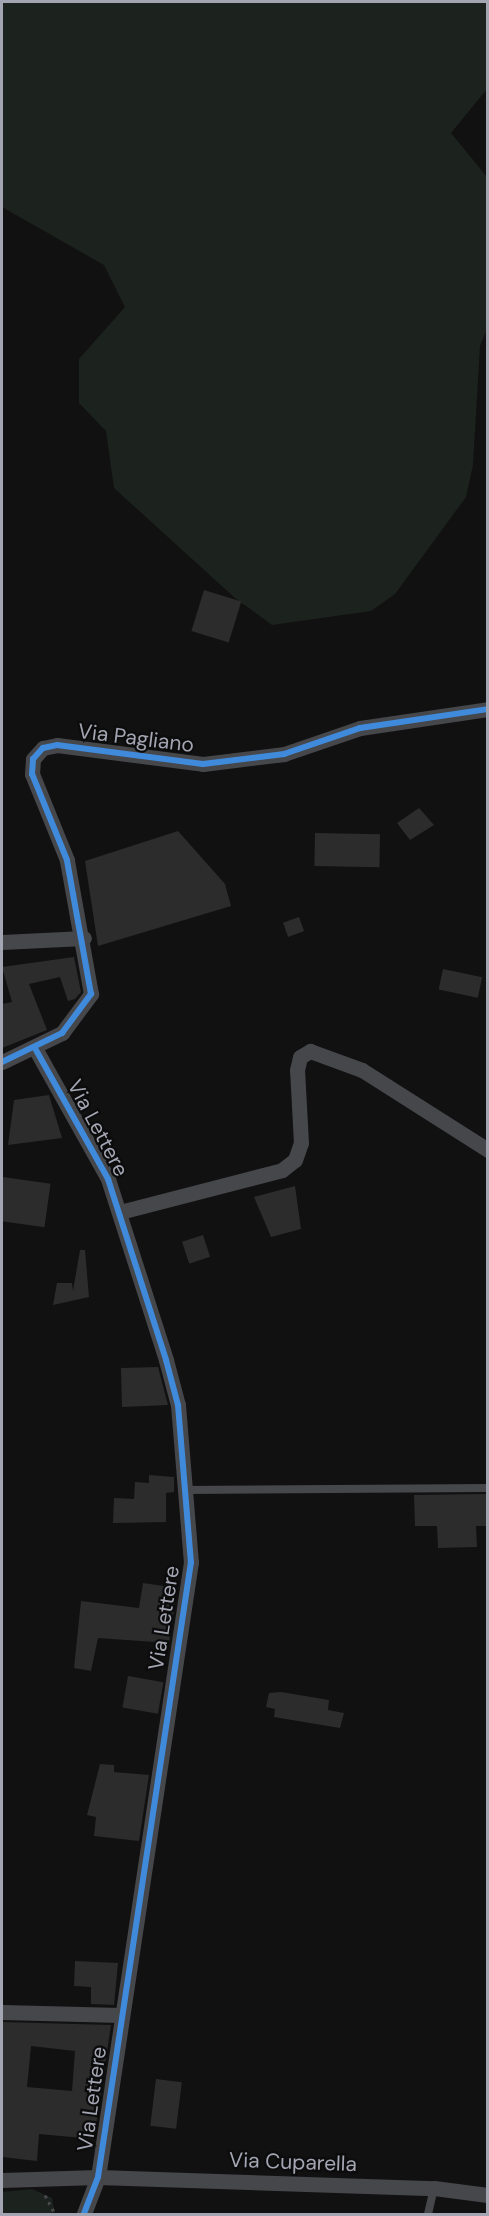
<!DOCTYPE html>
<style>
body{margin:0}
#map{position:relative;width:489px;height:2216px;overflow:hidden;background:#111112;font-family:"DM Sans",sans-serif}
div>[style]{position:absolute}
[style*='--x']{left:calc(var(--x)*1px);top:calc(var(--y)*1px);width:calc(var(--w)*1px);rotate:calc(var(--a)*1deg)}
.green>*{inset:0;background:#1c221d}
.building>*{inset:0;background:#2c2c2d;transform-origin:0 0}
.path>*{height:3px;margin-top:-1.5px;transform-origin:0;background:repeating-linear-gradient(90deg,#48484c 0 3px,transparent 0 7.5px)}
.lane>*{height:8px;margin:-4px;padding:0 4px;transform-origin:4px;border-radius:4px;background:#46474a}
.street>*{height:15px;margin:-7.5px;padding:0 7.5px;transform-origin:7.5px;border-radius:7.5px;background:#46474a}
.cycleway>*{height:6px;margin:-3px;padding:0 3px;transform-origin:3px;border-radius:3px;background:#408adc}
span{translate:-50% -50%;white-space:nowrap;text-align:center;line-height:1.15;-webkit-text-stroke:4.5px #0c0c0d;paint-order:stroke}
.street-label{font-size:21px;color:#a3a6b2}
.frame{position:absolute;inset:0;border:3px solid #a3a6b2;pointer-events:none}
</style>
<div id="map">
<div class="green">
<div style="clip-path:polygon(2px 2px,487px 2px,487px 89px,451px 133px,487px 177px,487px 329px,480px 346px,473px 465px,466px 497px,395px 594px,371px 611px,272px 625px,235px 598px,114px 488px,106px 431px,79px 403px,79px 359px,125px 307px,104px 265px,2px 207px)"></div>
<div style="clip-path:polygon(32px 2189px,52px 2198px,55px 2214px,2px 2214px,2px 2192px)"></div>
</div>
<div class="building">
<div style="left:204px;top:590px;width:39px;height:43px;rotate:17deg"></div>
<div style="clip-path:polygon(419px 808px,434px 825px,410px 840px,397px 823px)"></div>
<div style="clip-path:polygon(178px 831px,225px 884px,231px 906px,98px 946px,85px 861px)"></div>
<div style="left:315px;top:833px;width:65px;height:33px;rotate:1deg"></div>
<div style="left:299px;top:917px;width:15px;height:17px;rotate:70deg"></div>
<div style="clip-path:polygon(74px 957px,81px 992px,75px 999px,68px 1001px,60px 977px,29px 984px,47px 1030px,2px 1048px,2px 1004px,12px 1002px,2px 967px)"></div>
<div style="left:443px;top:969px;width:40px;height:21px;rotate:12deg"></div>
<div style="clip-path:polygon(49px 1095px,62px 1138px,8px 1145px,14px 1100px)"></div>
<div style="left:3px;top:1177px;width:48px;height:44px;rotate:8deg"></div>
<div style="clip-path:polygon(295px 1186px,301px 1229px,271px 1237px,254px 1197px)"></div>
<div style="left:203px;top:1235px;width:23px;height:22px;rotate:72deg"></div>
<div style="clip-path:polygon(80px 1250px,85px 1250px,89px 1297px,53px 1305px,57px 1283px,72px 1283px,73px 1291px)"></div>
<div style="clip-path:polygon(158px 1367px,168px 1405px,122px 1407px,121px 1368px)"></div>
<div style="clip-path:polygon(149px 1475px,174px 1477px,174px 1492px,166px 1493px,166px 1522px,113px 1523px,114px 1498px,134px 1499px,135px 1482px,149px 1483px)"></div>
<div style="clip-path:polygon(488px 1494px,488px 1526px,476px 1526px,477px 1547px,438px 1548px,437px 1526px,415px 1526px,414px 1495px)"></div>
<div style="clip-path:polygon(143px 1583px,177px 1588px,169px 1643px,98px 1638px,91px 1671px,74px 1668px,81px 1601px,139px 1608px)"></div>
<div style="left:128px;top:1676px;width:36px;height:32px;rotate:10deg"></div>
<div style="clip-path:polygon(281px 1692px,329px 1700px,328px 1710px,344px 1713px,340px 1728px,274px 1717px,275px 1709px,266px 1707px,269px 1693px)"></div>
<div style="clip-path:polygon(100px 1764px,114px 1765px,114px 1772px,149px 1775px,139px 1841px,94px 1836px,96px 1817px,87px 1815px)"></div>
<div style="clip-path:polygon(75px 1961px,118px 1963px,114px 2005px,91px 2004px,91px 1987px,74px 1986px)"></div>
<div style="clip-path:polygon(evenodd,2px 2022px,111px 2025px,94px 2139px,39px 2134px,37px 2161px,2px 2157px,2px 2022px,31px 2046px,75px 2051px,72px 2091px,27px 2087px,31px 2046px)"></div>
<div style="left:156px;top:2079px;width:26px;height:47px;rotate:7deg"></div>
</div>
<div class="path">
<div style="--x:45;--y:2195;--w:21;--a:62"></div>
</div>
<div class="lane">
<div style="--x:184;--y:1490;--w:304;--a:-0.4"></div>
<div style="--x:428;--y:2214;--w:27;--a:-77"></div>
</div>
<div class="street">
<div style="--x:2;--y:942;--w:82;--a:-2.8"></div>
<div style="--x:36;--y:1050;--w:148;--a:60.8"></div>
<div style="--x:108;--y:1179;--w:190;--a:72.2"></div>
<div style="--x:166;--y:1360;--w:47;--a:75.1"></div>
<div style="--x:178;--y:1405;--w:158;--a:85.3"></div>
<div style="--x:191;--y:1562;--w:622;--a:98.6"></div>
<div style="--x:98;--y:2177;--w:40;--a:111"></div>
<div style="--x:2;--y:1062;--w:67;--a:-25.8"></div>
<div style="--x:62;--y:1033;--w:49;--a:-53.4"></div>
<div style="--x:91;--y:994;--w:136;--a:-100.2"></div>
<div style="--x:67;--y:860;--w:93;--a:-112.1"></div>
<div style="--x:32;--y:774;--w:15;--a:-86"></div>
<div style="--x:33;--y:759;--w:15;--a:-48"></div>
<div style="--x:43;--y:748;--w:14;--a:-12"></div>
<div style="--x:57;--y:745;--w:147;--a:7.4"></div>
<div style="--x:203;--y:764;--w:82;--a:-7"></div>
<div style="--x:284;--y:754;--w:80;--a:-18.9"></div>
<div style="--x:360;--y:728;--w:129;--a:-8.4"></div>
<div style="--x:120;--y:1212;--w:167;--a:-14.5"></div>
<div style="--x:282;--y:1170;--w:16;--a:-38"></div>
<div style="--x:295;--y:1160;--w:18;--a:-71"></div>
<div style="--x:301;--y:1143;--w:73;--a:-93.1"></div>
<div style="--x:297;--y:1070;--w:13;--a:-77"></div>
<div style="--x:300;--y:1057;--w:12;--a:-31"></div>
<div style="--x:310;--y:1051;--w:55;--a:20.1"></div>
<div style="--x:362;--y:1070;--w:149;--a:32.4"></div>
<div style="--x:2;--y:2012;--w:119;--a:1.4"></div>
<div style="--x:2;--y:2180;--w:96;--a:-1.8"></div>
<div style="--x:98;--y:2177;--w:336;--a:1.9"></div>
<div style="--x:434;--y:2188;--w:54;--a:7.4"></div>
</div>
<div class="cycleway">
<div style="--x:36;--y:1050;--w:148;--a:60.8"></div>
<div style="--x:108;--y:1179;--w:190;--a:72.2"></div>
<div style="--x:166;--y:1360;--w:47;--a:75.1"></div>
<div style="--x:178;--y:1405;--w:158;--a:85.3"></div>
<div style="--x:191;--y:1562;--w:622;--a:98.6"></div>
<div style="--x:98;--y:2177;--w:40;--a:111"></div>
<div style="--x:2;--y:1062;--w:67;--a:-25.8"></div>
<div style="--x:62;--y:1033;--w:49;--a:-53.4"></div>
<div style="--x:91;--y:994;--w:136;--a:-100.2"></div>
<div style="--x:67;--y:860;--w:93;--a:-112.1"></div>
<div style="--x:32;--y:774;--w:15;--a:-86"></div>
<div style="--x:33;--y:759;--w:15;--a:-48"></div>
<div style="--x:43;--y:748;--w:14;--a:-12"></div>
<div style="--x:57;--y:745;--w:147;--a:7.4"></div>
<div style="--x:203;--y:764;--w:82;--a:-7"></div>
<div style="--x:284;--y:754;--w:80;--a:-18.9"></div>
<div style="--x:360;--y:728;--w:129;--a:-8.4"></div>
</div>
<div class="street-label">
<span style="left:136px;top:738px;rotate:7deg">Via Pagliano</span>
<span style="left:98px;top:1128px;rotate:62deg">Via Lettere</span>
<span style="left:164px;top:1618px;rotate:-81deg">Via Lettere</span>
<span style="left:92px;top:2099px;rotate:-82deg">Via Lettere</span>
<span style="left:293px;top:2162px;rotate:2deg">Via Cuparella</span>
</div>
<div class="frame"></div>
</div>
